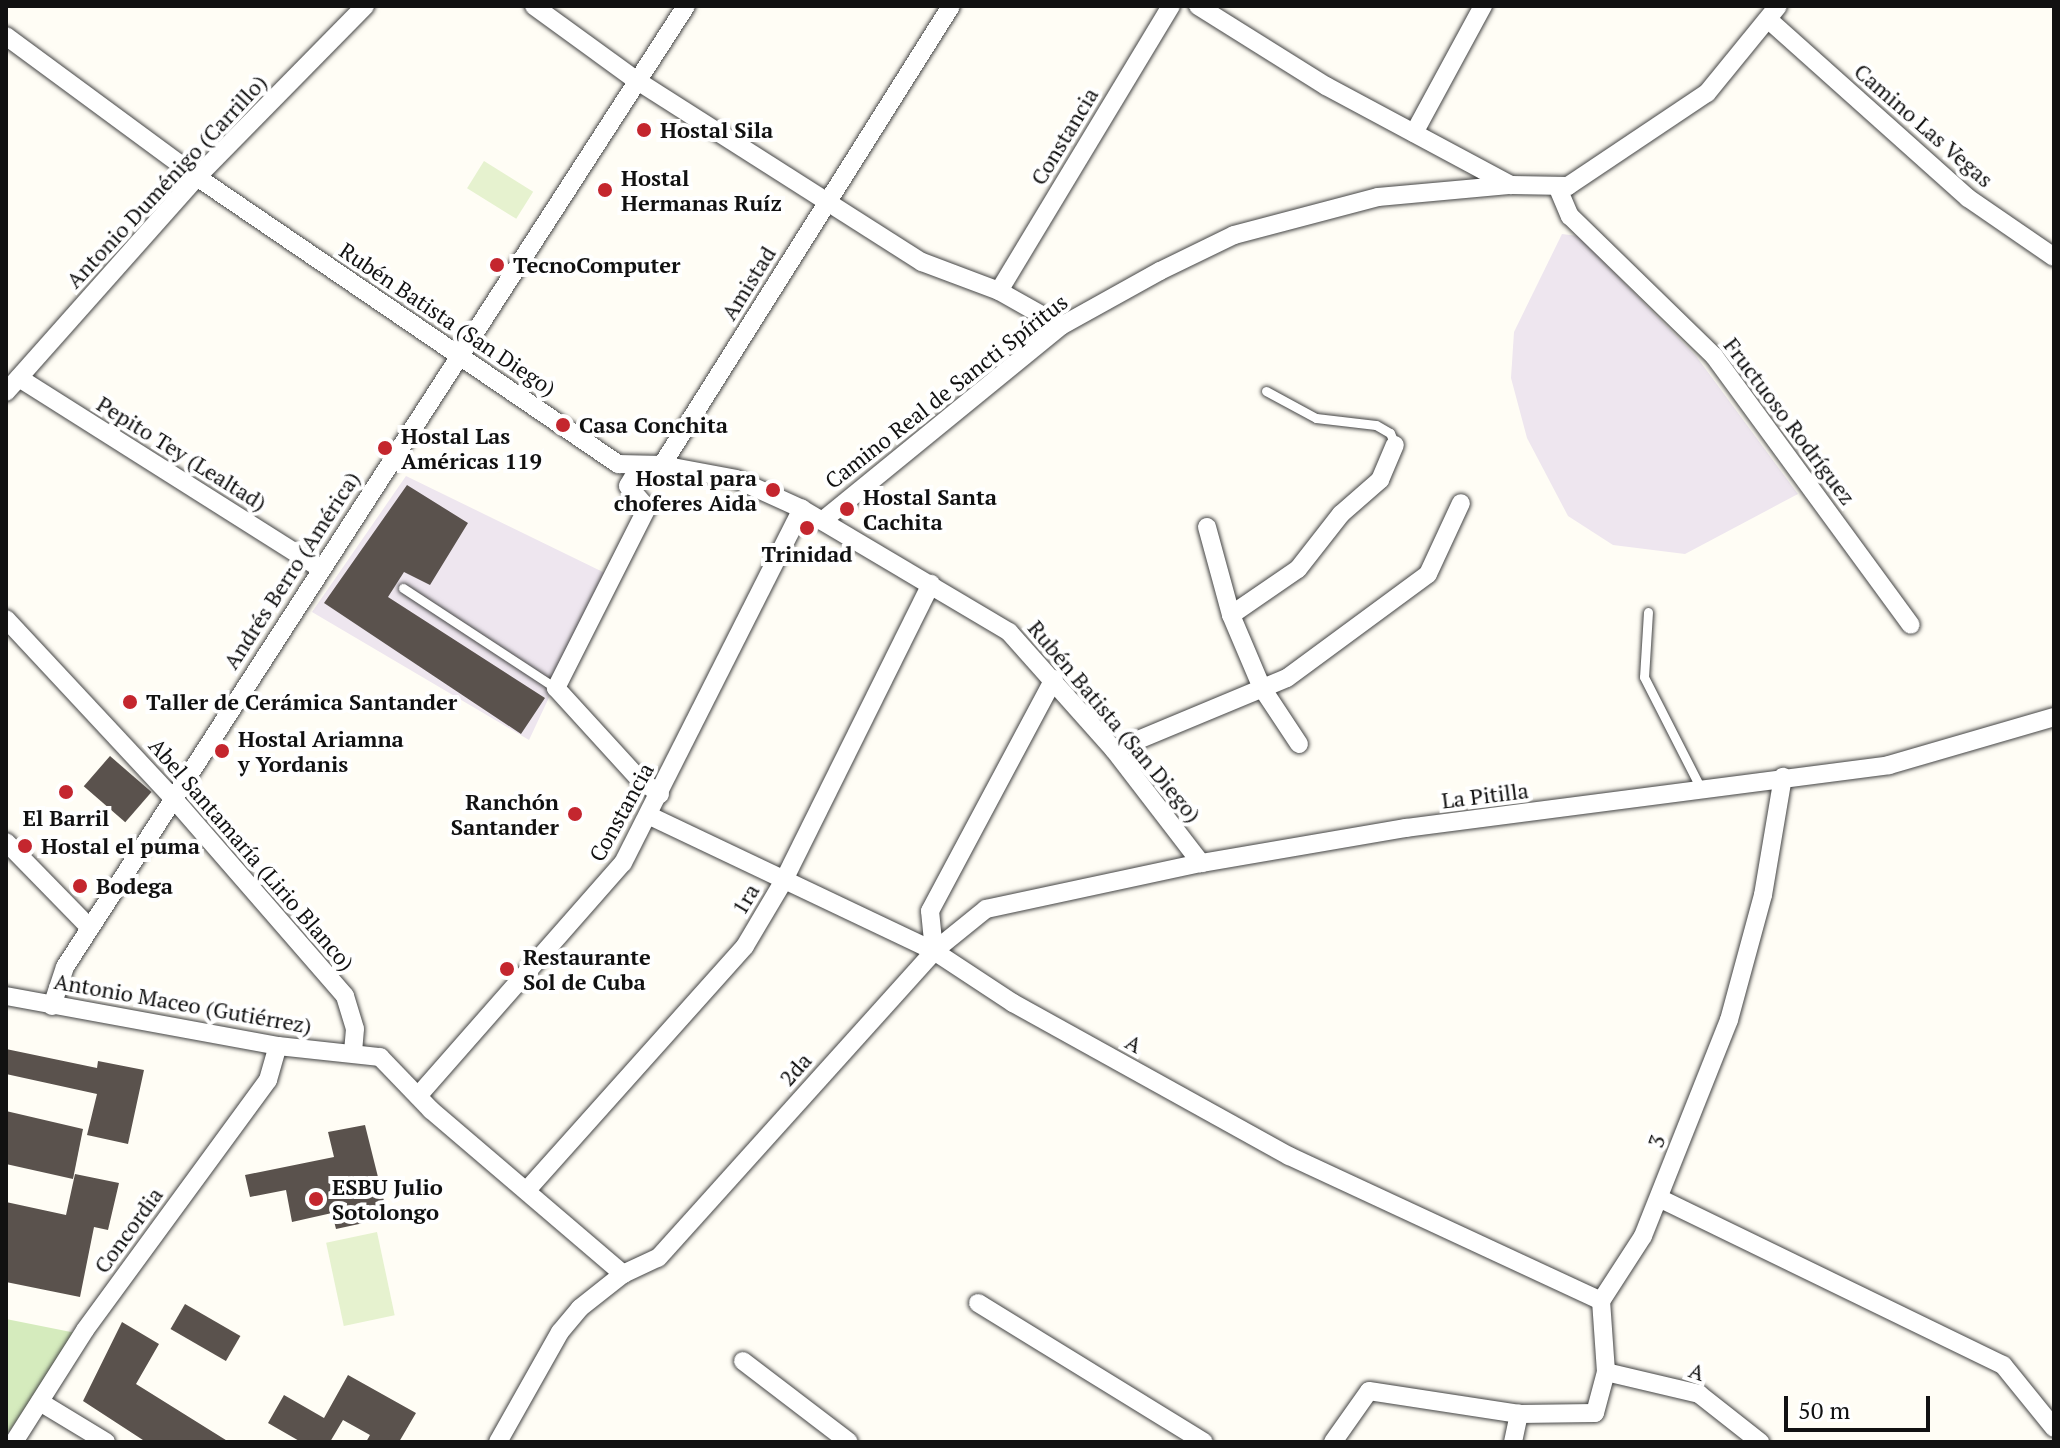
<!DOCTYPE html>
<meta charset="utf-8">
<style>
body{margin:0}
#map{position:relative;width:2060px;height:1448px;overflow:hidden;background:#fffdf5;font-family:"PT Serif",serif}
div>[style]{position:absolute}
[style*='--x']{left:calc(var(--x)*1px);top:calc(var(--y)*1px);width:calc(var(--w)*1px);rotate:calc(var(--a)*1deg)}
.industrial>*{inset:0;background:#eee6ef}
.green>*{inset:0;background:#d5ebbd}
.pitch>*{inset:0;background:#e6f2cf;transform-origin:0 0}
.building>*{inset:0;background:#5a524d;transform-origin:0 0}
.roads{filter:drop-shadow(0 0 2px #444) drop-shadow(0 0 2px #444)}
.service>*{height:9px;margin:-4.5px;padding:0 4.5px;transform-origin:4.5px;border-radius:4.5px;background:#fff}
.minor>*{height:18px;margin:-9px;padding:0 9px;transform-origin:9px;border-radius:9px;background:#fff}
.dots>*{width:22px;height:22px;translate:-50% -50%;box-sizing:border-box;border:4px solid #fff;border-radius:50%}
span{translate:-50% -50%;white-space:nowrap;text-align:center;line-height:1.15;-webkit-text-stroke:8px #fff;paint-order:stroke}
.street-label{font-size:22px;color:#111}
.poi-label{font-size:22px;color:#111;font-weight:700}
.left{translate:0 -50%;text-align:left}
.right{translate:-100% -50%;text-align:right}
.frame{position:absolute;inset:0;border:8px solid #111;pointer-events:none}
.scale{position:absolute;left:1784px;top:1396px;width:146px;height:36px;box-sizing:border-box;border:4px solid #111;border-top:0;padding-left:10px;font-size:24px;line-height:28px;white-space:nowrap;color:#111;-webkit-text-stroke:6px #fff;paint-order:stroke}
</style>
<div id="map">
<div class="industrial">
<div style="clip-path:polygon(1562px 234px,1578px 236px,1696px 356px,1798px 494px,1685px 554px,1613px 545px,1568px 516px,1527px 438px,1511px 378px,1514px 332px)"></div>
<div style="clip-path:polygon(406px 476px,607px 574px,529px 740px,312px 612px)"></div>
</div>
<div class="green">
<div style="clip-path:polygon(6px 1319px,76px 1333px,6px 1436px)"></div>
</div>
<div class="pitch">
<div style="left:484px;top:161px;width:58px;height:32px;rotate:32deg"></div>
<div style="left:377px;top:1232px;width:85px;height:52px;rotate:78deg"></div>
</div>
<div class="building">
<div style="clip-path:polygon(407px 485px,468px 523px,430px 585px,404px 572px,388px 597px,545px 698px,521px 734px,324px 603px)"></div>
<div style="left:110px;top:756px;width:55px;height:40px;rotate:41deg"></div>
<div style="clip-path:polygon(6px 1049px,97px 1068px,98px 1061px,144px 1070px,128px 1144px,87px 1135px,97px 1094px,6px 1074px)"></div>
<div style="clip-path:polygon(6px 1111px,83px 1129px,73px 1179px,6px 1164px)"></div>
<div style="clip-path:polygon(365px 1125px,385px 1205px,379px 1206px,382px 1219px,336px 1229px,332px 1213px,292px 1222px,286px 1190px,250px 1197px,245px 1175px,334px 1157px,328px 1132px)"></div>
<div style="clip-path:polygon(75px 1174px,119px 1183px,108px 1230px,94px 1227px,80px 1297px,6px 1282px,6px 1202px,66px 1215px)"></div>
<div style="left:185px;top:1304px;width:64px;height:29px;rotate:30deg"></div>
<div style="clip-path:polygon(122px 1322px,159px 1344px,136px 1384px,229px 1442px,146px 1442px,83px 1401px)"></div>
<div style="clip-path:polygon(348px 1375px,416px 1413px,399px 1442px,366px 1442px,370px 1435px,343px 1420px,330px 1442px,301px 1442px,268px 1423px,284px 1395px,324px 1418px)"></div>
</div>
<div class="roads">
<div class="service">
<div style="--x:1266;--y:391;--w:57;--a:28.4"></div>
<div style="--x:1316;--y:418;--w:60;--a:6.7"></div>
<div style="--x:1376;--y:425;--w:16;--a:30"></div>
<div style="--x:1390;--y:433;--w:13;--a:67"></div>
<div style="--x:403;--y:588;--w:183;--a:33.2"></div>
<div style="--x:1648;--y:612;--w:65;--a:93.5"></div>
<div style="--x:1644;--y:677;--w:128;--a:63"></div>
</div>
<div class="minor">
<div style="--x:534;--y:6;--w:126;--a:36"></div>
<div style="--x:636;--y:80;--w:339;--a:32.5"></div>
<div style="--x:922;--y:262;--w:82;--a:20.6"></div>
<div style="--x:999;--y:291;--w:71;--a:29.4"></div>
<div style="--x:1198;--y:6;--w:151;--a:32"></div>
<div style="--x:1326;--y:86;--w:210;--a:28.2"></div>
<div style="--x:1770;--y:21;--w:266;--a:41.8"></div>
<div style="--x:1968;--y:198;--w:104;--a:34.5"></div>
<div style="--x:6;--y:36;--w:237;--a:36.4"></div>
<div style="--x:197;--y:177;--w:510;--a:34.28"></div>
<div style="--x:618;--y:464;--w:44;--a:1.3"></div>
<div style="--x:662;--y:465;--w:75;--a:10.7"></div>
<div style="--x:736;--y:479;--w:72;--a:24.4"></div>
<div style="--x:802;--y:509;--w:241;--a:30.7"></div>
<div style="--x:1009;--y:632;--w:158;--a:48.3"></div>
<div style="--x:1114;--y:750;--w:143;--a:52.4"></div>
<div style="--x:1414;--y:133;--w:145;--a:-61.5"></div>
<div style="--x:1557;--y:186;--w:33;--a:67"></div>
<div style="--x:1570;--y:216;--w:201;--a:44.2"></div>
<div style="--x:1714;--y:356;--w:333;--a:53.8"></div>
<div style="--x:999;--y:291;--w:333;--a:-58.9"></div>
<div style="--x:19;--y:378;--w:355;--a:32.3"></div>
<div style="--x:6;--y:392;--w:288;--a:-48.4"></div>
<div style="--x:197;--y:177;--w:240;--a:-45.5"></div>
<div style="--x:662;--y:465;--w:542;--a:-57.8"></div>
<div style="--x:640;--y:466;--w:23;--a:121"></div>
<div style="--x:628;--y:486;--w:29;--a:49"></div>
<div style="--x:647;--y:508;--w:202;--a:116.8"></div>
<div style="--x:556;--y:688;--w:123;--a:47.6"></div>
<div style="--x:639;--y:779;--w:26;--a:36"></div>
<div style="--x:822;--y:521;--w:308;--a:-39.2"></div>
<div style="--x:1061;--y:326;--w:113;--a:-29.1"></div>
<div style="--x:1160;--y:271;--w:82;--a:-25.9"></div>
<div style="--x:1234;--y:235;--w:149;--a:-14.8"></div>
<div style="--x:1378;--y:197;--w:134;--a:-5.2"></div>
<div style="--x:1511;--y:185;--w:57;--a:1"></div>
<div style="--x:1568;--y:186;--w:167;--a:-33.8"></div>
<div style="--x:1707;--y:93;--w:112;--a:-50.8"></div>
<div style="--x:1207;--y:527;--w:91;--a:74.7"></div>
<div style="--x:1231;--y:615;--w:79;--a:67"></div>
<div style="--x:1262;--y:688;--w:67;--a:56.5"></div>
<div style="--x:1231;--y:615;--w:81;--a:-34.5"></div>
<div style="--x:1298;--y:569;--w:70;--a:-52"></div>
<div style="--x:1341;--y:514;--w:52;--a:-41.1"></div>
<div style="--x:1380;--y:480;--w:38;--a:-67"></div>
<div style="--x:6;--y:619;--w:245;--a:47"></div>
<div style="--x:173;--y:798;--w:262;--a:49"></div>
<div style="--x:345;--y:996;--w:34;--a:73"></div>
<div style="--x:355;--y:1029;--w:23;--a:95"></div>
<div style="--x:1114;--y:750;--w:187;--a:-22.6"></div>
<div style="--x:1287;--y:678;--w:175;--a:-36.4"></div>
<div style="--x:1428;--y:574;--w:78;--a:-65.1"></div>
<div style="--x:650;--y:816;--w:314;--a:25.4"></div>
<div style="--x:934;--y:951;--w:95;--a:33.4"></div>
<div style="--x:1013;--y:1003;--w:316;--a:29"></div>
<div style="--x:1289;--y:1156;--w:344;--a:24.9"></div>
<div style="--x:6;--y:842;--w:120;--a:45.7"></div>
<div style="--x:934;--y:951;--w:40;--a:-95.7"></div>
<div style="--x:930;--y:911;--w:263;--a:-61.9"></div>
<div style="--x:6;--y:996;--w:277;--a:10.4"></div>
<div style="--x:278;--y:1046;--w:103;--a:6.2"></div>
<div style="--x:380;--y:1057;--w:74;--a:46.1"></div>
<div style="--x:431;--y:1110;--w:253;--a:40.5"></div>
<div style="--x:52;--y:1006;--w:41;--a:-71.6"></div>
<div style="--x:65;--y:967;--w:1144;--a:-57.13"></div>
<div style="--x:418;--y:1096;--w:310;--a:-48.7"></div>
<div style="--x:623;--y:863;--w:397;--a:-63.2"></div>
<div style="--x:527;--y:1190;--w:327;--a:-48.2"></div>
<div style="--x:745;--y:946;--w:74;--a:-59.3"></div>
<div style="--x:783;--y:882;--w:333;--a:-63.6"></div>
<div style="--x:1659;--y:1198;--w:382;--a:25.9"></div>
<div style="--x:2003;--y:1365;--w:81;--a:51"></div>
<div style="--x:978;--y:1303;--w:265;--a:31.6"></div>
<div style="--x:743;--y:1361;--w:133;--a:37.4"></div>
<div style="--x:1606;--y:1372;--w:96;--a:13.3"></div>
<div style="--x:1699;--y:1394;--w:78;--a:38.2"></div>
<div style="--x:40;--y:1402;--w:77;--a:31.2"></div>
<div style="--x:14;--y:1442;--w:133;--a:-57.6"></div>
<div style="--x:85;--y:1330;--w:310;--a:-53.8"></div>
<div style="--x:268;--y:1080;--w:35;--a:-74"></div>
<div style="--x:498;--y:1442;--w:126;--a:-60.6"></div>
<div style="--x:560;--y:1332;--w:31;--a:-50"></div>
<div style="--x:580;--y:1308;--w:55;--a:-38.3"></div>
<div style="--x:623;--y:1274;--w:38;--a:-25"></div>
<div style="--x:658;--y:1258;--w:413;--a:-48"></div>
<div style="--x:934;--y:951;--w:67;--a:-38.9"></div>
<div style="--x:986;--y:909;--w:220;--a:-12.1"></div>
<div style="--x:1201;--y:863;--w:208;--a:-9.7"></div>
<div style="--x:1406;--y:828;--w:487;--a:-7.4"></div>
<div style="--x:1889;--y:765;--w:172;--a:-16.2"></div>
<div style="--x:1333;--y:1442;--w:62;--a:-54.8"></div>
<div style="--x:1369;--y:1391;--w:152;--a:8.7"></div>
<div style="--x:1519;--y:1414;--w:76;--a:-0.8"></div>
<div style="--x:1595;--y:1413;--w:42;--a:-75"></div>
<div style="--x:1606;--y:1372;--w:71;--a:-94"></div>
<div style="--x:1601;--y:1301;--w:77;--a:-57.1"></div>
<div style="--x:1643;--y:1236;--w:232;--a:-68.3"></div>
<div style="--x:1729;--y:1020;--w:130;--a:-74.8"></div>
<div style="--x:1763;--y:895;--w:120;--a:-80.4"></div>
<div style="--x:1513;--y:1442;--w:29;--a:-78"></div>
</div>
</div>
<div class="dots">
<div style="left:644px;top:130px;background:#c4262e"></div>
<div style="left:605px;top:190px;background:#c4262e"></div>
<div style="left:497px;top:265px;background:#c4262e"></div>
<div style="left:563px;top:425px;background:#c4262e"></div>
<div style="left:385px;top:448px;background:#c4262e"></div>
<div style="left:773px;top:490px;background:#c4262e"></div>
<div style="left:847px;top:509px;background:#c4262e"></div>
<div style="left:807px;top:528px;background:#c4262e"></div>
<div style="left:130px;top:702px;background:#c4262e"></div>
<div style="left:222px;top:751px;background:#c4262e"></div>
<div style="left:66px;top:792px;background:#c4262e"></div>
<div style="left:575px;top:814px;background:#c4262e"></div>
<div style="left:25px;top:846px;background:#c4262e"></div>
<div style="left:80px;top:886px;background:#c4262e"></div>
<div style="left:507px;top:969px;background:#c4262e"></div>
<div style="left:316px;top:1199px;background:#c4262e"></div>
</div>
<div class="street-label">
<span style="left:1924px;top:125px;rotate:41deg">Camino Las Vegas</span>
<span style="left:1064px;top:136px;rotate:-59deg">Constancia</span>
<span style="left:166px;top:181px;rotate:-47deg">Antonio Duménigo (Carrillo)</span>
<span style="left:748px;top:283px;rotate:-58deg">Amistad</span>
<span style="left:448px;top:319px;rotate:34deg">Rubén Batista (San Diego)</span>
<span style="left:946px;top:391px;rotate:-38deg">Camino Real de Sancti Spíritus</span>
<span style="left:1790px;top:421px;rotate:53deg">Fructuoso Rodríguez</span>
<span style="left:182px;top:453px;rotate:32deg">Pepito Tey (Lealtad)</span>
<span style="left:291px;top:570px;rotate:-57deg">Andrés Berro (América)</span>
<span style="left:1115px;top:721px;rotate:50deg">Rubén Batista (San Diego)</span>
<span style="left:1485px;top:795px;rotate:-7deg">La Pitilla</span>
<span style="left:621px;top:812px;rotate:-61deg">Constancia</span>
<span style="left:252px;top:854px;rotate:49deg">Abel Santamaría (Lirio Blanco)</span>
<span style="left:745px;top:899px;rotate:-59deg">1ra</span>
<span style="left:183px;top:1003px;rotate:10deg">Antonio Maceo (Gutiérrez)</span>
<span style="left:1134px;top:1043px;rotate:29deg">A</span>
<span style="left:795px;top:1069px;rotate:-48deg">2da</span>
<span style="left:1656px;top:1141px;rotate:-69deg">3</span>
<span style="left:128px;top:1230px;rotate:-54deg">Concordia</span>
<span style="left:1697px;top:1371px;rotate:19deg">A</span>
</div>
<div class="poi-label">
<span class="left" style="left:660px;top:130px">Hostal Sila</span>
<span class="left" style="left:621px;top:190px">Hostal<br>Hermanas Ruíz</span>
<span class="left" style="left:513px;top:265px">TecnoComputer</span>
<span class="left" style="left:579px;top:425px">Casa Conchita</span>
<span class="left" style="left:401px;top:448px">Hostal Las<br>Américas 119</span>
<span class="right" style="left:757px;top:490px">Hostal para<br>choferes Aida</span>
<span class="left" style="left:863px;top:509px">Hostal Santa<br>Cachita</span>
<span style="left:807px;top:554px">Trinidad</span>
<span class="left" style="left:146px;top:702px">Taller de Cerámica Santander</span>
<span class="left" style="left:238px;top:751px">Hostal Ariamna<br>y Yordanis</span>
<span class="right" style="left:559px;top:814px">Ranchón<br>Santander</span>
<span style="left:66px;top:818px">El Barril</span>
<span class="left" style="left:41px;top:846px">Hostal el puma</span>
<span class="left" style="left:96px;top:886px">Bodega</span>
<span class="left" style="left:523px;top:969px">Restaurante<br>Sol de Cuba</span>
<span class="left" style="left:332px;top:1199px">ESBU Julio<br>Sotolongo</span>
</div>
<div class="frame"></div>
<div class="scale">50 m</div>
</div>
